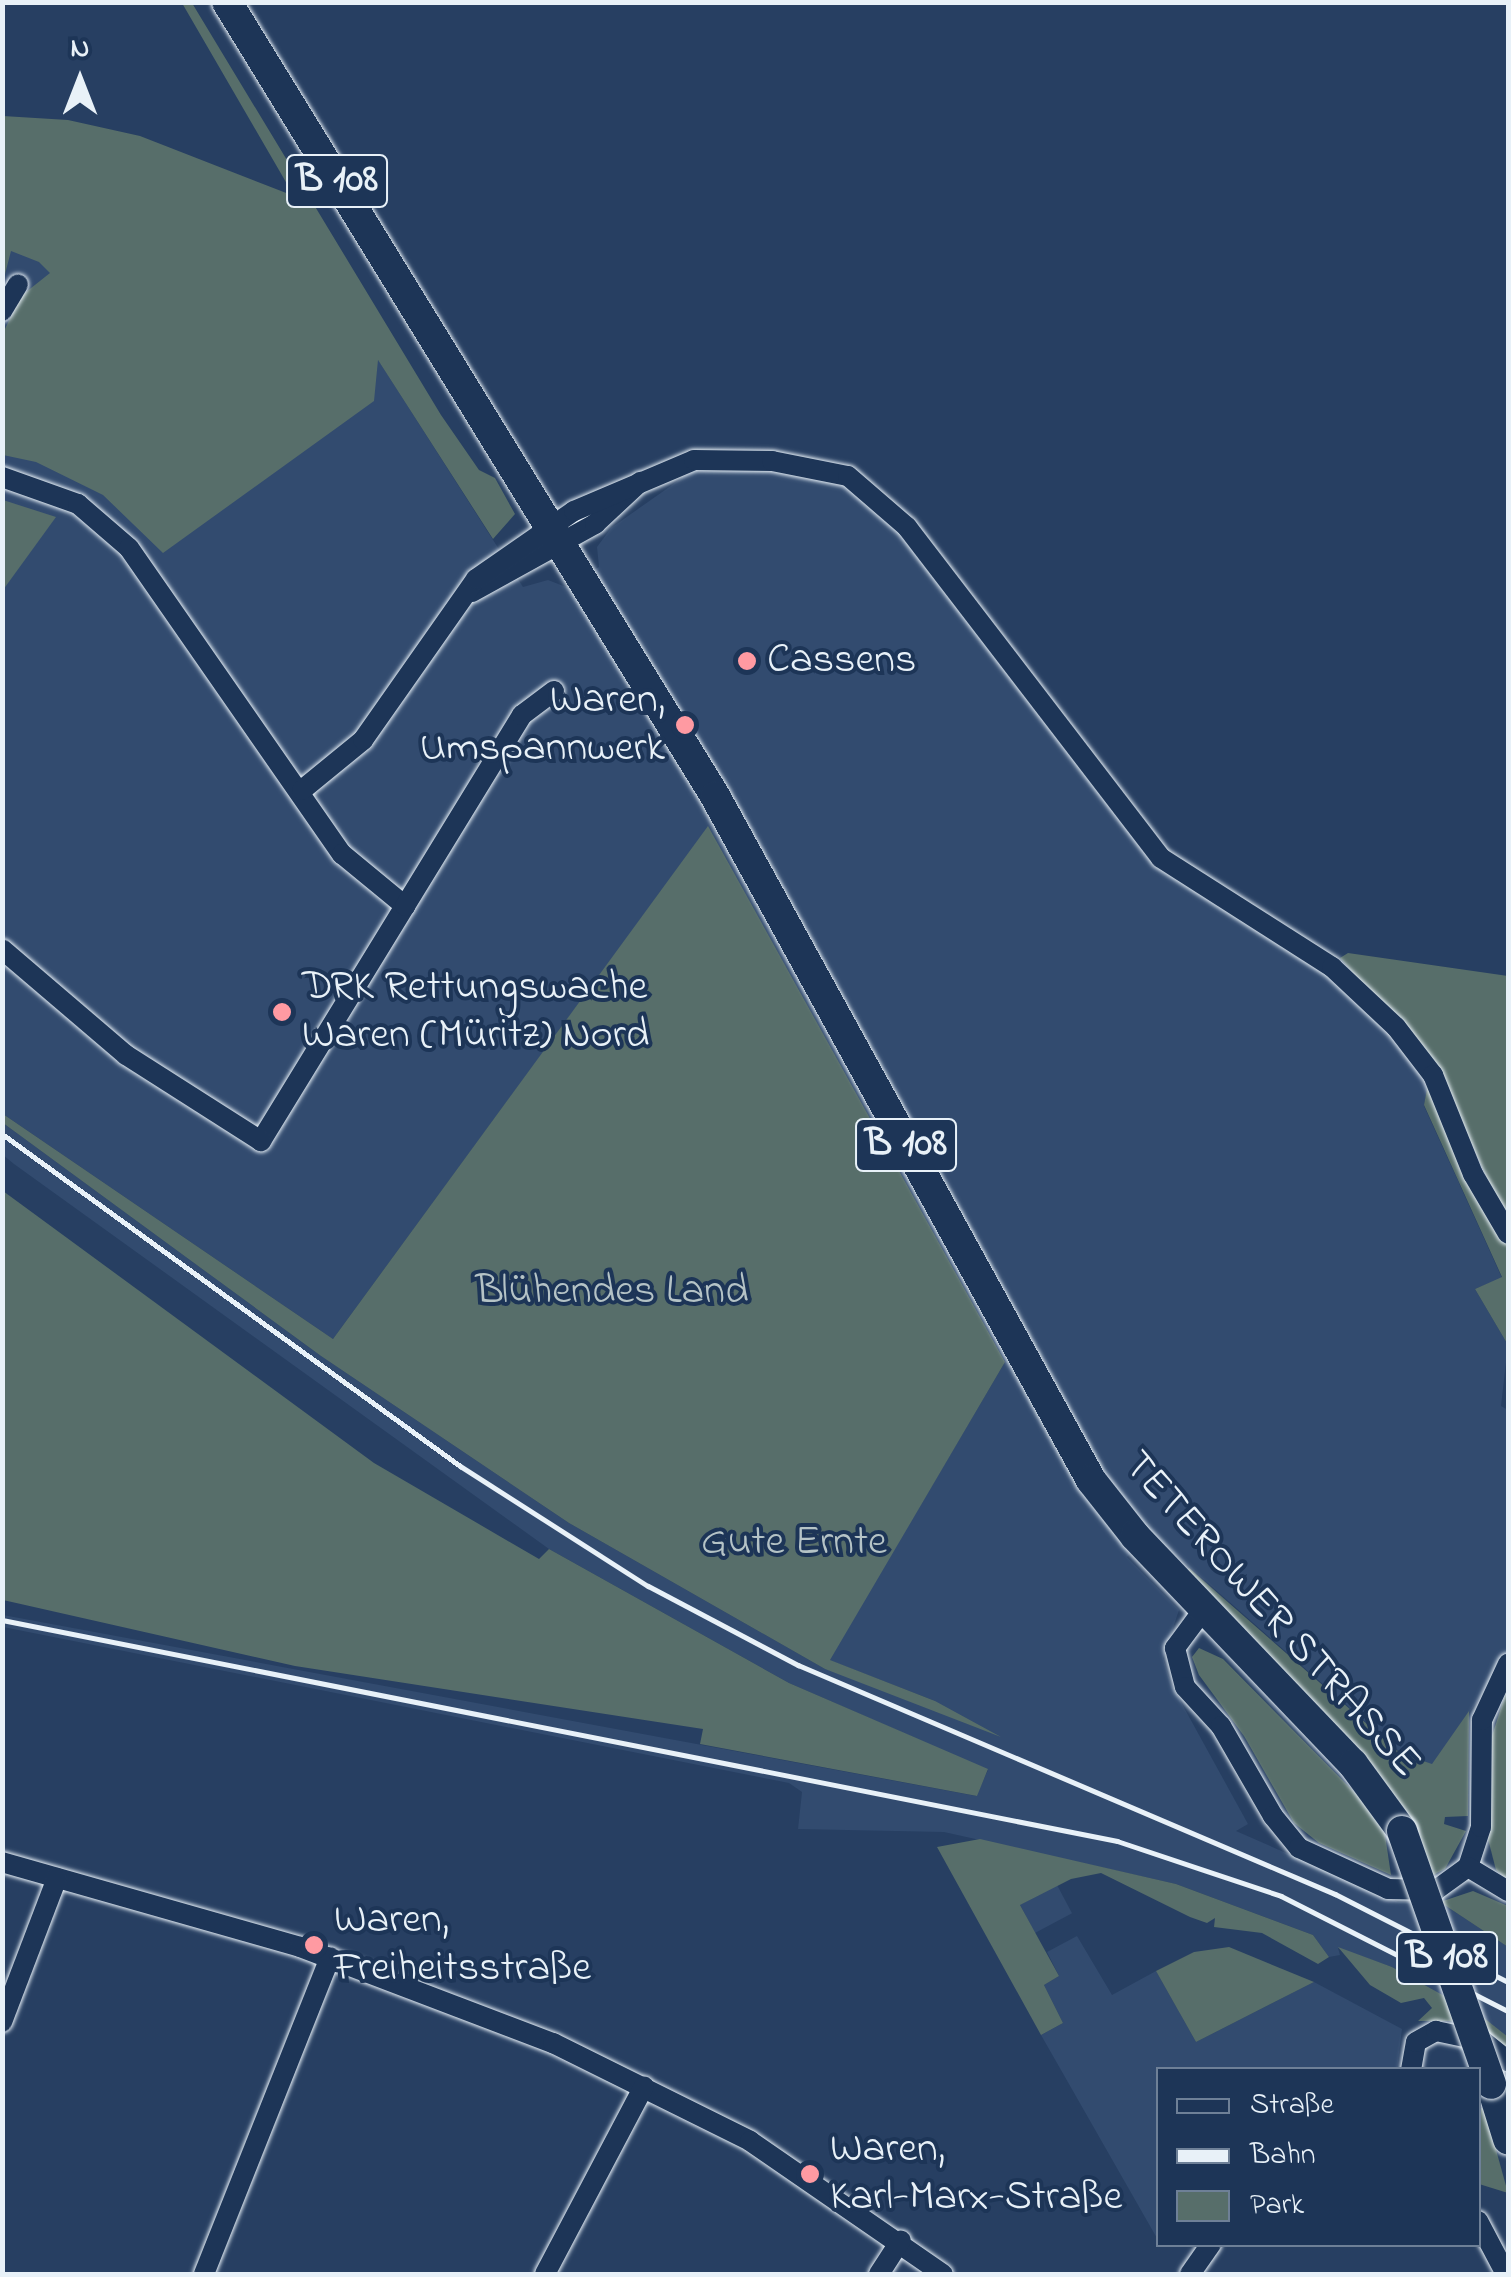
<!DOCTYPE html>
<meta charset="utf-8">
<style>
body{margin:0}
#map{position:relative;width:1511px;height:2277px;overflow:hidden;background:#273f62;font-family:"Indie Flower",sans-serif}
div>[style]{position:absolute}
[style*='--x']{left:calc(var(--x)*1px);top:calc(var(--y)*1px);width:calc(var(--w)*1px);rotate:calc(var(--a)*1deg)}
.built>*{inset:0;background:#324b6f;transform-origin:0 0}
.green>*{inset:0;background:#576e6a}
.roads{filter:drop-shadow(0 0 2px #e8f1f8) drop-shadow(0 0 2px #e8f1f8)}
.minor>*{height:20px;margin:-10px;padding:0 10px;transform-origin:10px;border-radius:10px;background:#1d3557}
.primary>*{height:30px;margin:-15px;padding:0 15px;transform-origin:15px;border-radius:15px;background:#1d3557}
.rail>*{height:5px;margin:-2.5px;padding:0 2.5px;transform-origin:2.5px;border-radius:2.5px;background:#e8f1f8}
.bridges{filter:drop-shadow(0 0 2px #e8f1f8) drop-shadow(0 0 2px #e8f1f8)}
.primary-bridge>*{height:30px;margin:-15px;padding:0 15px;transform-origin:15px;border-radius:15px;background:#1d3557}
.dots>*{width:28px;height:28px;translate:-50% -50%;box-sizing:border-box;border:5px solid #1d3557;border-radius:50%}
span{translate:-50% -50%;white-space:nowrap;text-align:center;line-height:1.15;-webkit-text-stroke:8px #1d3557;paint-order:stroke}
.shield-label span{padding:2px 8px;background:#1d3557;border:2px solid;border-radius:8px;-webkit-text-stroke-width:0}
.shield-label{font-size:40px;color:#e8f1f8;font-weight:700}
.poi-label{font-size:42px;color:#e8f1f8}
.left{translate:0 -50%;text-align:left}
.right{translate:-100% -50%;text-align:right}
.park-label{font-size:42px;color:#b5c3c6}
.street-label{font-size:42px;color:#e8f1f8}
.frame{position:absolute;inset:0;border:5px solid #e8f1f8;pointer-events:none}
.legend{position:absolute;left:1156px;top:2067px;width:325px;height:180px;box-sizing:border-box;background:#1d3557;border:2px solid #6e8097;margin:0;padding:12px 18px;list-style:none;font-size:30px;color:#e8f1f8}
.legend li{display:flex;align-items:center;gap:20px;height:50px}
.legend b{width:50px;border:2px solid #6e8097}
.north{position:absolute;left:30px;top:30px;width:100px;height:100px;-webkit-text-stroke:8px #1d3557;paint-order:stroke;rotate:0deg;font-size:28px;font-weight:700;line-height:40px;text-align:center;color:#e8f1f8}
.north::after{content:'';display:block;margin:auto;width:35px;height:45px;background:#e8f1f8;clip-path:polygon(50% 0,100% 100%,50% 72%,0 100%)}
</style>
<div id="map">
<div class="built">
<div style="clip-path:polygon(2px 131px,303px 242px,523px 587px,548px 580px,566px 587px,599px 567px,597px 547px,611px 528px,682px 478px,680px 473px,721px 464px,840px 479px,890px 522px,1045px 715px,1138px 845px,1350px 987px,1429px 1078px,1424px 1106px,1502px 1278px,1475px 1289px,1508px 1345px,1501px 1406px,1508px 1410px,1508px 1650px,1480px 1697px,1432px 1765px,1400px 1752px,1151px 1533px,1127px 1557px,1179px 1610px,1163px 1658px,1171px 1684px,1248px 1824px,1236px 1831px,1398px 1902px,1440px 1902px,1508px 1947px,1508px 2037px,1392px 1967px,1338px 1948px,1340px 1955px,1329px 1957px,1313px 1935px,1176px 1884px,944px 1832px,798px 1829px,802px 1792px,789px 1783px,3px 1627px,3px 1615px,976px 1796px,988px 1770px,789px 1683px,549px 1549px,14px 1164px,3px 1155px,3px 1123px,321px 1356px,569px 1523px,825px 1669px,935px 1701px,829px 1660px,1005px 1362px,708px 827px,333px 1339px,3px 1114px)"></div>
<div style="left:1057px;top:1885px;width:32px;height:42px;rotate:62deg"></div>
<div style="clip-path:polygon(1077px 1936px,1112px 1995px,1156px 1971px,1196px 2042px,1314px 1982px,1402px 2029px,1397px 2069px,1158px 2070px,1158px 2240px,1041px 2035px,1063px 2023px,1044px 1985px,1059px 1976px,1047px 1952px)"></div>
</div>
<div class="green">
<div style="clip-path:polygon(182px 3px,192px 3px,441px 415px,479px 470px,495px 478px,515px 514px,493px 539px,378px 360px,374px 401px,163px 553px,103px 495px,36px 462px,3px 455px,3px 333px,21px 296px,50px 273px,39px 262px,11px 251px,3px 282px,3px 116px,68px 120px,140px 136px,294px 196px)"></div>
<div style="clip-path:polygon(3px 500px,56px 517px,3px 590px,2px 500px)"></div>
<div style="clip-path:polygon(708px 826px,1005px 1362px,830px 1660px,935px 1701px,1001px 1737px,825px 1669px,569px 1523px,321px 1356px,3px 1123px,3px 1114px,333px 1339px)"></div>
<div style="clip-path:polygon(1348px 953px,1508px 976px,1508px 1224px,1437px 1068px,1340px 958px)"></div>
<div style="clip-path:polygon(1429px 1078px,1466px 1175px,1508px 1244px,1508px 1345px,1475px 1289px,1502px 1277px,1424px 1105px)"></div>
<div style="clip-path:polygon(3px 1191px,374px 1463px,539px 1559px,549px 1549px,789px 1683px,988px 1769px,977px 1796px,700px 1744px,703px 1729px,295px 1666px,3px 1600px)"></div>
<div style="clip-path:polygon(1189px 1568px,1400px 1753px,1432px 1764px,1469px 1711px,1468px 1816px,1445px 1817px,1444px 1824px,1466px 1831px,1445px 1869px,1433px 1875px,1287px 1677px,1186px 1572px)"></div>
<div style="clip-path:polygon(1199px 1648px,1223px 1659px,1361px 1799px,1384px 1828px,1391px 1875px,1319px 1843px,1294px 1823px,1244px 1736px,1199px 1675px,1192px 1657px)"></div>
<div style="clip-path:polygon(1508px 1686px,1508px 1881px,1496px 1870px,1488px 1839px,1490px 1742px)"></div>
<div style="clip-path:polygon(980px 1839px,1176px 1884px,1313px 1935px,1329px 1957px,1318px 1964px,1262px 1933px,1214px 1927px,1215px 1918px,1207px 1923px,1190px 1917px,1101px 1873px,1071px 1879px,1020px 1905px,1059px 1976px,1044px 1985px,1063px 2023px,1041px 2035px,937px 1847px)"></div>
<div style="clip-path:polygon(1473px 1891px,1508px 1906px,1508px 1947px,1440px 1902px)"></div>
<div style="clip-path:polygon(1229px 1947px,1314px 1982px,1196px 2042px,1156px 1971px,1194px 1952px)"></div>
<div style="clip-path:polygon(1338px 1947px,1392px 1967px,1484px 2018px,1508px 2037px,1508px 2050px,1490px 2035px,1452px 2021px,1418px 2021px,1432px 2008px,1424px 1998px,1401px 2003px,1370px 1985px)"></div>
<div style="clip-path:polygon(1478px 2106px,1485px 2110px,1508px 2193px,1479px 2184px)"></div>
</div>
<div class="roads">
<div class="minor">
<div style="--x:2;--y:311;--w:31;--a:-59"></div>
<div style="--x:2;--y:477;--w:81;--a:19.6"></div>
<div style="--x:78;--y:504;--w:67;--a:40.8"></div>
<div style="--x:129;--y:548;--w:373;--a:55.2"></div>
<div style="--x:342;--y:854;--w:82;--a:39.5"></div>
<div style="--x:405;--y:906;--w:276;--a:121.5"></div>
<div style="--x:261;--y:1141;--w:160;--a:-147.5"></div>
<div style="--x:126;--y:1055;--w:163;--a:-139.5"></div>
<div style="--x:472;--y:592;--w:141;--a:-28.9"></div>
<div style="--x:595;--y:524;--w:62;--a:-43"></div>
<div style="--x:302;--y:790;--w:79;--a:-39.3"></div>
<div style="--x:363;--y:740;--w:197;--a:-54.9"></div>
<div style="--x:476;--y:579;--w:119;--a:-34.8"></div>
<div style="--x:574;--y:511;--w:130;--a:-23"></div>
<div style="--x:694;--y:460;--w:78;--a:0.7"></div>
<div style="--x:772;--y:461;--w:77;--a:11.2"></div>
<div style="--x:848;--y:476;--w:78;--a:40.8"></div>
<div style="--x:907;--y:527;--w:417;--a:52.5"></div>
<div style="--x:1161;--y:858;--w:203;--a:32.5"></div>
<div style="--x:1332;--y:967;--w:88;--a:43.2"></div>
<div style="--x:1396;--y:1027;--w:61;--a:52.4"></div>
<div style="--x:1433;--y:1075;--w:107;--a:68"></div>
<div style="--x:1473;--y:1174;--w:69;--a:59.7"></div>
<div style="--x:405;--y:906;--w:224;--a:-58.5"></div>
<div style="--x:522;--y:715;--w:40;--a:-37"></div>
<div style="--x:1204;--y:1609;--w:49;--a:126.6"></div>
<div style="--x:1175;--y:1648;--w:40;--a:75.6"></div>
<div style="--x:1185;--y:1687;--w:53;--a:47.3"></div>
<div style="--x:1221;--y:1726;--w:104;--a:60"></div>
<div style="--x:1273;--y:1816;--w:41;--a:50.9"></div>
<div style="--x:1299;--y:1848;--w:98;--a:24.7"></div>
<div style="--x:1388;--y:1889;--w:48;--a:1.2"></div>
<div style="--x:1436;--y:1890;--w:39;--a:-36"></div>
<div style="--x:1468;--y:1867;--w:42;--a:-72"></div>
<div style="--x:1481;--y:1827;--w:107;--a:-89.5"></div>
<div style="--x:1482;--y:1720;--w:62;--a:-65.1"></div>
<div style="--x:2;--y:1862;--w:310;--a:15.9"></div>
<div style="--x:300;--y:1947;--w:271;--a:20.8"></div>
<div style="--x:553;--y:2043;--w:220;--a:26.4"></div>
<div style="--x:750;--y:2141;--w:234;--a:34.6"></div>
<div style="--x:1468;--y:1867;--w:47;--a:31"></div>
<div style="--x:2;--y:2022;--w:154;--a:-69.1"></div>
<div style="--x:1411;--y:2070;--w:28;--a:-80"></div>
<div style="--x:1416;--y:2042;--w:23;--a:-29"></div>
<div style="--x:1436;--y:2031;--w:48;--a:12"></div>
<div style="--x:1483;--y:2041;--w:32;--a:39"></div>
<div style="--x:1478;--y:2221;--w:60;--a:62.2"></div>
<div style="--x:204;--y:2274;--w:341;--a:-68.3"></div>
<div style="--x:545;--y:2274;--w:212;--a:-62.2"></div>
<div style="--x:879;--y:2274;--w:40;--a:-57.1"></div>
<div style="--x:1190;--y:2274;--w:37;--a:-55"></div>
</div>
<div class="primary">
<div style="--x:227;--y:2;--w:932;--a:58.42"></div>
<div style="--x:715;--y:796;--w:781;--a:61.2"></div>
<div style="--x:1091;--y:1480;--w:71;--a:51.8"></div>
<div style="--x:1135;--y:1536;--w:315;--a:46.3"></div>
<div style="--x:1353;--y:1764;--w:83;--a:53.8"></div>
<div style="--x:1491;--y:2084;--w:58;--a:72.8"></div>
</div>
</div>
<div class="rail">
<div style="--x:2;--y:1134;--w:566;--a:35.94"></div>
<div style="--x:460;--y:1466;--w:223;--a:32.6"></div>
<div style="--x:648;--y:1586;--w:170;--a:27.8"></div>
<div style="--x:798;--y:1665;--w:584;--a:23.1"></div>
<div style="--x:1335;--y:1894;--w:194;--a:27"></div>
<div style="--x:2;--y:1620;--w:1137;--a:11.21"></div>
<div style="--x:1117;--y:1841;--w:173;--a:18.5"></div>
<div style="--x:1281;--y:1896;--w:254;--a:26.9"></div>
</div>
<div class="bridges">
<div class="primary-bridge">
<div style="--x:1402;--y:1831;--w:268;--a:70.6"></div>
</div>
</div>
<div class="dots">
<div style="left:747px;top:661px;background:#ff9aa2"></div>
<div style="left:685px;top:725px;background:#ff9aa2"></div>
<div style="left:282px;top:1012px;background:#ff9aa2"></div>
<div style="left:314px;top:1945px;background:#ff9aa2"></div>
<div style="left:810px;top:2174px;background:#ff9aa2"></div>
</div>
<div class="shield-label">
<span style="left:337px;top:181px">B 108</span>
<span style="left:906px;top:1145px">B 108</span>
<span style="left:1447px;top:1958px">B 108</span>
</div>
<div class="poi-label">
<span class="left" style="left:767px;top:661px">Cassens</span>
<span class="right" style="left:665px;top:725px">Waren,<br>Umspannwerk</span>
<span class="left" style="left:302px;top:1012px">DRK Rettungswache<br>Waren (Müritz) Nord</span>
<span class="left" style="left:334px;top:1945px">Waren,<br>Freiheitsstraße</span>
<span class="left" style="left:830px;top:2174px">Waren,<br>Karl-Marx-Straße</span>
</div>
<div class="park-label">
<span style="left:612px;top:1292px">Blühendes Land</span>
<span style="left:794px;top:1543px">Gute Ernte</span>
</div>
<div class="street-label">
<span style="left:1271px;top:1615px;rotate:48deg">TETEROWER STRASSE</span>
</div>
<div class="frame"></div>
<ul class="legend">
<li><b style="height:12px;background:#1d3557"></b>Straße</li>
<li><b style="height:12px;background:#e8f1f8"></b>Bahn</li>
<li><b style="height:28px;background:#576e6a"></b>Park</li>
</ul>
<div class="north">N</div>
</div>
